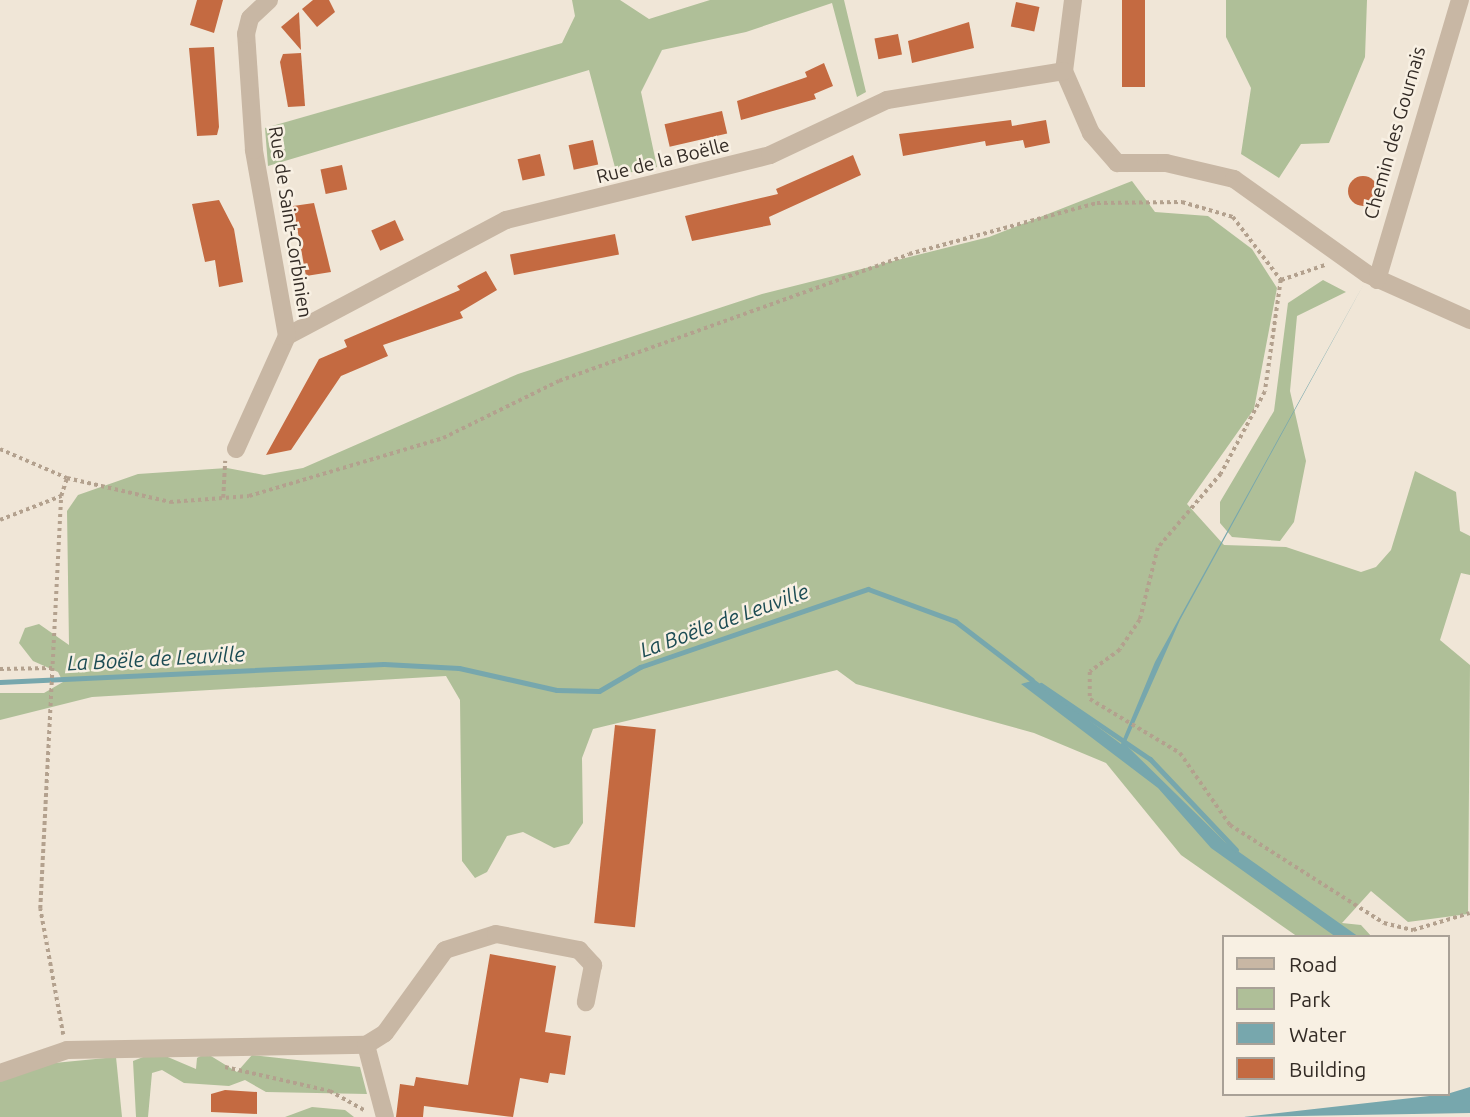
<!DOCTYPE html>
<meta charset="utf-8">
<style>
body{margin:0}
#map{position:relative;width:1470px;height:1117px;overflow:hidden;background:#f0e6d7;font-family:Ubuntu,sans-serif}
div>[style]{position:absolute}
[style*='--x']{left:calc(var(--x)*1px);top:calc(var(--y)*1px);width:calc(var(--w)*1px);rotate:calc(var(--a)*1deg)}
.green>*{inset:0;background:#afbf98}
.water>*{inset:0;background:#77a7ad}
.stream>*{height:5px;margin:-2.5px;padding:0 2.5px;transform-origin:2.5px;border-radius:2.5px;background:#77a7ad}
.building>*{inset:0;background:#c46a41;transform-origin:0 0}
.round{border-radius:50%}
.path>*{height:3.5px;margin-top:-1.75px;transform-origin:0;background:repeating-linear-gradient(90deg,#b3a18e 0 3.5px,transparent 0 7px)}
.minor>*{height:18px;margin:-9px;padding:0 9px;transform-origin:9px;border-radius:9px;background:#c8b7a4}
span{translate:-50% -50%;white-space:nowrap;text-align:center;line-height:1.15;-webkit-text-stroke:5px #f8f0e3;paint-order:stroke}
.street-label{font-size:19px;color:#332b25}
.water-label{font-size:21px;color:#1c4c54;font-style:italic}
.legend{position:absolute;left:1222px;top:935px;width:228px;height:161px;box-sizing:border-box;background:#f8f0e3;border:2px solid #a9a197;margin:0;padding:9px 12px;list-style:none;font-size:21px;color:#332b25}
.legend li{display:flex;align-items:center;gap:14px;height:35px}
.legend b{width:35px;border:2px solid #a9a197}
</style>
<div id="map">
<div class="green">
<div style="clip-path:polygon(572px 0,620px 0,649px 19px,710px 0,844px 0,866px 92px,857px 97px,832px 3px,746px 32px,662px 50px,641px 92px,657px 167px,617px 175px,589px 70px,268px 166px,265px 128px,562px 43px,575px 16px)"></div>
<div style="clip-path:polygon(1226px 0,1367px 0,1365px 57px,1329px 143px,1301px 144px,1279px 178px,1241px 154px,1251px 88px,1226px 37px)"></div>
<div style="clip-path:polygon(1132px 181px,1155px 212px,1208px 216px,1252px 249px,1277px 288px,1254px 409px,1187px 504px,1224px 545px,1286px 547px,1361px 572px,1376px 567px,1391px 550px,1415px 471px,1456px 492px,1460px 531px,1470px 536px,1470px 575px,1461px 573px,1440px 640px,1470px 665px,1468px 914px,1408px 922px,1371px 891px,1342px 923px,1361px 925px,1372px 937px,1298px 937px,1181px 855px,1106px 763px,1034px 733px,856px 684px,837px 670px,593px 729px,582px 758px,583px 823px,569px 844px,554px 848px,523px 832px,507px 836px,487px 872px,475px 878px,462px 861px,460px 700px,446px 676px,92px 697px,0 720px,0 693px,44px 693px,63px 682px,58px 672px,33px 661px,19px 643px,25px 628px,39px 624px,69px 645px,67px 511px,78px 495px,138px 474px,227px 468px,264px 475px,303px 468px,518px 374px,762px 294px,989px 237px)"></div>
<div style="clip-path:polygon(1323px 280px,1346px 292px,1297px 316px,1290px 391px,1306px 461px,1294px 522px,1280px 541px,1232px 537px,1220px 523px,1220px 502px,1274px 411px,1288px 303px)"></div>
<div style="clip-path:polygon(156px 1052px,196px 1069px,197px 1058px,206px 1053px,237px 1072px,252px 1055px,360px 1067px,367px 1094px,266px 1092px,245px 1080px,229px 1086px,184px 1083px,162px 1070px,152px 1073px,148px 1117px,136px 1117px,133px 1061px)"></div>
<div style="clip-path:polygon(116px 1057px,122px 1117px,0 1117px,0 1081px,44px 1064px)"></div>
<div style="clip-path:polygon(312px 1107px,345px 1110px,354px 1117px,285px 1117px)"></div>
</div>
<div class="water">
<div style="clip-path:polygon(1366px 280px,1180px 620px,1125px 744px,1225px 842px,1359px 937px,1336px 937px,1211px 848px,1158px 788px,1021px 684px,1035px 680px,1121px 744px,1155px 662px)"></div>
<div style="clip-path:polygon(1470px 1087px,1470px 1113px,1243px 1117px,1447px 1094px)"></div>
</div>
<div class="stream">
<div style="--x:0;--y:682;--w:384;--a:-2.7"></div>
<div style="--x:384;--y:664;--w:75;--a:3.1"></div>
<div style="--x:459;--y:668;--w:100;--a:12.7"></div>
<div style="--x:557;--y:690;--w:42;--a:1.4"></div>
<div style="--x:599;--y:691;--w:48;--a:-30.3"></div>
<div style="--x:640;--y:667;--w:241;--a:-18.9"></div>
<div style="--x:868;--y:589;--w:93;--a:20.2"></div>
<div style="--x:955;--y:621;--w:97;--a:37.5"></div>
<div style="--x:1041;--y:685;--w:132;--a:34.2"></div>
<div style="--x:1150;--y:759;--w:125;--a:46.6"></div>
</div>
<div class="building">
<div style="clip-path:polygon(197px 0,223px 0,214px 33px,190px 25px)"></div>
<div style="clip-path:polygon(313px 0,329px 0,335px 12px,317px 27px,302px 9px)"></div>
<div style="left:1122px;top:0;width:23px;height:87px"></div>
<div style="left:1016px;top:2px;width:24px;height:25px;rotate:12deg"></div>
<div style="clip-path:polygon(299px 12px,301px 50px,281px 27px)"></div>
<div style="clip-path:polygon(969px 22px,974px 48px,912px 63px,908px 41px)"></div>
<div style="left:898px;top:34px;width:21px;height:24px;rotate:79deg"></div>
<div style="clip-path:polygon(214px 47px,219px 127px,217px 135px,197px 136px,189px 48px)"></div>
<div style="clip-path:polygon(301px 53px,305px 106px,288px 107px,280px 62px,283px 54px)"></div>
<div style="clip-path:polygon(824px 63px,833px 86px,814px 94px,816px 99px,741px 120px,737px 101px,807px 77px,805px 72px)"></div>
<div style="left:722px;top:111px;width:23px;height:59px;rotate:77deg"></div>
<div style="clip-path:polygon(1011px 120px,1012px 126px,1046px 120px,1050px 143px,1025px 148px,1023px 140px,986px 146px,985px 141px,903px 156px,899px 134px)"></div>
<div style="left:593px;top:140px;width:25px;height:25px;rotate:78deg"></div>
<div style="left:540px;top:154px;width:22px;height:23px;rotate:77deg"></div>
<div style="clip-path:polygon(853px 155px,861px 175px,769px 217px,771px 225px,692px 241px,685px 216px,778px 194px,776px 189px)"></div>
<div style="left:342px;top:165px;width:25px;height:22px;rotate:78deg"></div>
<div class="round" style="left:1348px;top:176px;width:30px;height:30px"></div>
<div style="clip-path:polygon(219px 200px,234px 229px,243px 282px,219px 287px,215px 260px,205px 262px,192px 204px)"></div>
<div style="clip-path:polygon(314px 203px,331px 272px,306px 276px,293px 206px)"></div>
<div style="left:395px;top:220px;width:22px;height:26px;rotate:66deg"></div>
<div style="left:615px;top:234px;width:21px;height:107px;rotate:79deg"></div>
<div style="clip-path:polygon(486px 271px,497px 290px,460px 312px,463px 318px,383px 345px,388px 356px,341px 376px,291px 450px,266px 455px,319px 359px,347px 347px,344px 340px,460px 290px,457px 286px)"></div>
<div style="left:615px;top:725px;width:41px;height:199px;rotate:6deg"></div>
<div style="clip-path:polygon(490px 954px,556px 966px,545px 1032px,571px 1036px,565px 1075px,550px 1073px,548px 1083px,520px 1078px,513px 1117px,424px 1106px,423px 1117px,396px 1117px,400px 1084px,414px 1086px,416px 1077px,468px 1085px)"></div>
<div style="clip-path:polygon(225px 1090px,257px 1092px,257px 1114px,211px 1112px,211px 1094px)"></div>
</div>
<div class="path">
<div style="--x:1281;--y:280;--w:46;--a:-18.8"></div>
<div style="--x:0;--y:449;--w:73;--a:23.4"></div>
<div style="--x:67;--y:478;--w:106;--a:13.1"></div>
<div style="--x:170;--y:502;--w:79;--a:-4.3"></div>
<div style="--x:249;--y:496;--w:202;--a:-16.6"></div>
<div style="--x:443;--y:438;--w:129;--a:-26.2"></div>
<div style="--x:559;--y:381;--w:372;--a:-19.9"></div>
<div style="--x:909;--y:254;--w:195;--a:-15.2"></div>
<div style="--x:1097;--y:203;--w:85;--a:-0.7"></div>
<div style="--x:1182;--y:202;--w:53;--a:16.4"></div>
<div style="--x:1233;--y:217;--w:79;--a:52.7"></div>
<div style="--x:1281;--y:280;--w:113;--a:98.1"></div>
<div style="--x:1265;--y:392;--w:93;--a:118.2"></div>
<div style="--x:1221;--y:474;--w:97;--a:130.4"></div>
<div style="--x:1158;--y:548;--w:74;--a:104"></div>
<div style="--x:1140;--y:620;--w:36;--a:124"></div>
<div style="--x:1120;--y:650;--w:37;--a:144"></div>
<div style="--x:1090;--y:672;--w:27;--a:90"></div>
<div style="--x:1090;--y:699;--w:105;--a:31"></div>
<div style="--x:1180;--y:753;--w:88;--a:55.2"></div>
<div style="--x:1230;--y:825;--w:183;--a:32.5"></div>
<div style="--x:1384;--y:923;--w:30;--a:14"></div>
<div style="--x:1413;--y:930;--w:59;--a:-16.6"></div>
<div style="--x:223;--y:498;--w:37;--a:-87"></div>
<div style="--x:0;--y:520;--w:66;--a:-21.5"></div>
<div style="--x:0;--y:669;--w:52;--a:-1.1"></div>
<div style="--x:63;--y:1035;--w:128;--a:-100.3"></div>
<div style="--x:40;--y:909;--w:414;--a:-87.1"></div>
<div style="--x:61;--y:496;--w:19;--a:-72"></div>
<div style="--x:225;--y:1067;--w:108;--a:12.9"></div>
<div style="--x:330;--y:1091;--w:41;--a:29.1"></div>
</div>
<div class="minor">
<div style="--x:1073;--y:0;--w:72;--a:97.2"></div>
<div style="--x:1064;--y:71;--w:68;--a:66.5"></div>
<div style="--x:1091;--y:133;--w:40;--a:49"></div>
<div style="--x:1117;--y:163;--w:49;--a:0"></div>
<div style="--x:1166;--y:163;--w:70;--a:13.2"></div>
<div style="--x:1234;--y:179;--w:163;--a:35.5"></div>
<div style="--x:1367;--y:274;--w:113;--a:24.1"></div>
<div style="--x:1377;--y:280;--w:292;--a:-73.5"></div>
<div style="--x:287;--y:336;--w:248;--a:-27.9"></div>
<div style="--x:506;--y:220;--w:272;--a:-13.8"></div>
<div style="--x:770;--y:155;--w:129;--a:-25.2"></div>
<div style="--x:887;--y:100;--w:179;--a:-9.3"></div>
<div style="--x:236;--y:449;--w:124;--a:-65.7"></div>
<div style="--x:287;--y:336;--w:189;--a:-100.1"></div>
<div style="--x:254;--y:150;--w:116;--a:-93.9"></div>
<div style="--x:246;--y:34;--w:16;--a:-76"></div>
<div style="--x:250;--y:18;--w:26;--a:-43"></div>
<div style="--x:366;--y:1045;--w:74;--a:75.2"></div>
<div style="--x:0;--y:1073;--w:71;--a:-18.9"></div>
<div style="--x:67;--y:1050;--w:299;--a:-1"></div>
<div style="--x:366;--y:1045;--w:22;--a:-32"></div>
<div style="--x:385;--y:1033;--w:102;--a:-54.1"></div>
<div style="--x:445;--y:950;--w:53;--a:-17.4"></div>
<div style="--x:496;--y:934;--w:85;--a:10.9"></div>
<div style="--x:579;--y:950;--w:21;--a:47"></div>
<div style="--x:593;--y:965;--w:38;--a:101"></div>
</div>
<div class="street-label">
<span style="left:1395px;top:133px;rotate:-74deg">Chemin des Gournais</span>
<span style="left:663px;top:161px;rotate:-14deg">Rue de la Boëlle</span>
<span style="left:290px;top:222px;rotate:81deg">Rue de Saint-Corbinien</span>
</div>
<div class="water-label">
<span style="left:724px;top:620px;rotate:-20deg">La Boële de Leuville</span>
<span style="left:156px;top:658px;rotate:-3deg">La Boële de Leuville</span>
</div>
<ul class="legend">
<li><b style="height:9px;background:#c8b7a4"></b>Road</li>
<li><b style="height:19px;background:#afbf98"></b>Park</li>
<li><b style="height:19px;background:#77a7ad"></b>Water</li>
<li><b style="height:19px;background:#c46a41"></b>Building</li>
</ul>
</div>
